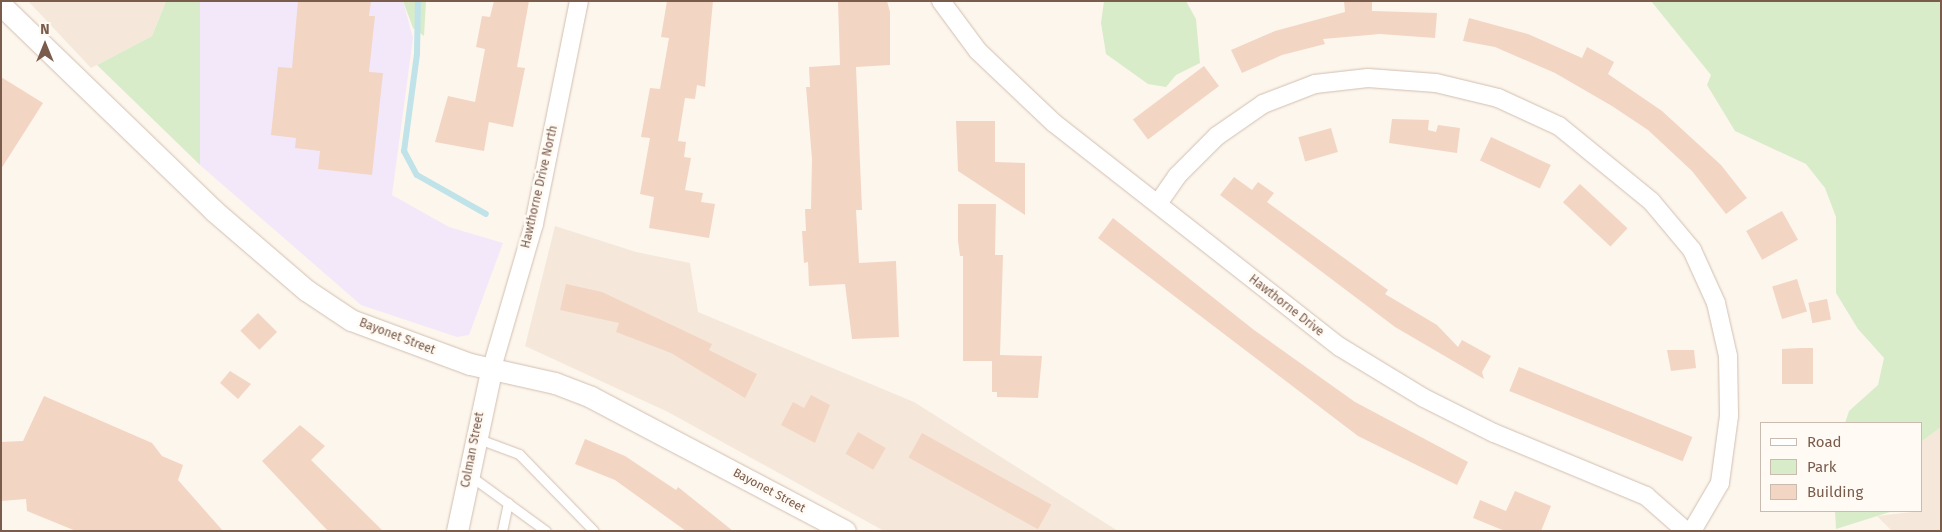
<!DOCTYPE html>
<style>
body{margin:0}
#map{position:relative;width:1942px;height:532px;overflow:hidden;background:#fdf6ec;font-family:"Fira Sans",sans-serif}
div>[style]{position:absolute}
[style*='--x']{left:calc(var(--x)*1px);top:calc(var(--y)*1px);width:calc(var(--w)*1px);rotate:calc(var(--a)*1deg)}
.residential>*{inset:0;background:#f5e8da}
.education>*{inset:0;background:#f3e8fa}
.green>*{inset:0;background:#d8ecc9}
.stream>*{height:6px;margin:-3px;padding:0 3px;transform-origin:3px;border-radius:3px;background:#bfe3e8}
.building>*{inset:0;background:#f3d5c3;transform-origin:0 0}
.roads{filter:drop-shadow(0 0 1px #d1beb0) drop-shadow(0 0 1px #d1beb0)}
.service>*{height:9px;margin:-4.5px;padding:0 4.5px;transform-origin:4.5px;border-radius:4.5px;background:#fff}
.minor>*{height:18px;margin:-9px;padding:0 9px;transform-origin:9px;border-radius:9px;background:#fff}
.tertiary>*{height:21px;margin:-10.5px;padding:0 10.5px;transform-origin:10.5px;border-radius:10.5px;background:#fff}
span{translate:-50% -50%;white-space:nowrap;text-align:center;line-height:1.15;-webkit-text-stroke:5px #fffaf3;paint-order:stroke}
.street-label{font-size:12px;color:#7a5c4d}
.frame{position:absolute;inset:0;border:2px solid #7a5c4d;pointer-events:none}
.legend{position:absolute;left:1760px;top:422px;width:162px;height:90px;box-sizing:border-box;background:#fffaf3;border:1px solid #cabbb1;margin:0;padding:6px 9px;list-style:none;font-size:15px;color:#7a5c4d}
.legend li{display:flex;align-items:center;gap:10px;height:25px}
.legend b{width:25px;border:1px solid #cabbb1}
.north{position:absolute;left:20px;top:20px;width:50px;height:50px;-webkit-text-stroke:4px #fffaf3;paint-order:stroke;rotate:0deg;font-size:14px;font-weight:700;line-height:20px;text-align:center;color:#7a5c4d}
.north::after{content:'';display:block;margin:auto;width:18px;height:22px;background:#7a5c4d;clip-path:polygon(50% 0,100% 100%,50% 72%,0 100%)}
</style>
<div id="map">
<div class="residential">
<div style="clip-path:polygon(28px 1px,166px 1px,152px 36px,91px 68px)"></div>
<div style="clip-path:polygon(555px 226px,636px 252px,690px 263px,698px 312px,914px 402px,1118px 531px,884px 531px,668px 412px,525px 346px)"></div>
<div style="clip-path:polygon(1941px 427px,1941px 531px,1892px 531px,1877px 516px,1921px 511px,1921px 442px)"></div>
</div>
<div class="education">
<div style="clip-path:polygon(200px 1px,403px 1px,413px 38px,392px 195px,449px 227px,503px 243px,469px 335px,457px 337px,361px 305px,200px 165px)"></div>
</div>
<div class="green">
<div style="clip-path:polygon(166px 1px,200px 1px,200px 165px,97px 65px,152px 36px)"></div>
<div style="clip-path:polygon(403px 1px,426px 1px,424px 36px,413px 28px)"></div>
<div style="clip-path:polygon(1104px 1px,1186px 1px,1196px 19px,1200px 63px,1176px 75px,1166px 87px,1148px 84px,1106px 54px,1101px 23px)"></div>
<div style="clip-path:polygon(1651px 1px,1941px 1px,1941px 427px,1921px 442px,1921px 423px,1845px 423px,1849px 411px,1878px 385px,1884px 358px,1858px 329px,1836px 293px,1836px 217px,1825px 188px,1806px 164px,1735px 131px,1707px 85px,1711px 75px)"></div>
<div style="clip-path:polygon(1835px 511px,1893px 511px,1836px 529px)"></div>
</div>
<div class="stream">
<div style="--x:418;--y:1;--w:53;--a:91.1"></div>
<div style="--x:417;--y:54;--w:98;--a:97.6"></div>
<div style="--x:404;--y:151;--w:27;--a:62"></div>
<div style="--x:417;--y:175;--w:79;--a:29.5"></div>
</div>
<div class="building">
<div style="clip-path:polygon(298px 1px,371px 1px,369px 16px,375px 16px,369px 72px,383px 73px,372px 175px,318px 169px,320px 151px,295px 148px,296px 138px,271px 135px,278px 67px,292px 68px)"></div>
<div style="clip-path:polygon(494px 1px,529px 1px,517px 67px,525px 68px,513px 127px,489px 122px,484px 151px,435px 142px,448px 96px,475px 102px,485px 49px,476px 47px,482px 16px,490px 17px)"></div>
<div style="clip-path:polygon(667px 1px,713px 1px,705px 87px,697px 85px,695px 99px,685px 98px,678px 141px,686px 142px,684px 157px,691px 158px,685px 190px,703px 193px,701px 202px,715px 204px,709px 238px,649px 228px,654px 197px,640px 194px,650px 138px,641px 137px,650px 88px,660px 89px,669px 38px,661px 37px)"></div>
<div style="clip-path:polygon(838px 1px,887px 1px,890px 12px,890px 65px,856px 67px,862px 210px,856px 210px,859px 263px,896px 261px,899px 337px,852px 339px,845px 284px,809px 286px,808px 262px,804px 263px,802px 231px,806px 231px,805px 209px,811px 209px,812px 159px,806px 87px,810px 87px,809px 67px,840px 65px)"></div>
<div style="clip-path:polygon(1344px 1px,1372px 1px,1372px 11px,1437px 13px,1435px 38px,1380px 34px,1323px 39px,1325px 44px,1282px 55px,1242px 73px,1231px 50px,1275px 31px,1345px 12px)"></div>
<div style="clip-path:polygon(1469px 18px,1528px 34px,1582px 58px,1587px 47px,1614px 62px,1608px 74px,1662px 111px,1721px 165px,1747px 198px,1726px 214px,1692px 171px,1648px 130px,1612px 106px,1555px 73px,1495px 47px,1463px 41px)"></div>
<div style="left:1204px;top:66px;width:25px;height:89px;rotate:53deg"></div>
<div style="clip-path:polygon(1px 77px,43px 103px,1px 169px)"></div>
<div style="clip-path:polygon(1392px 119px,1429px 120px,1428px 130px,1436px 132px,1438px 125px,1460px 128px,1457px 153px,1389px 143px)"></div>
<div style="clip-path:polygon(956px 121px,995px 121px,995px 162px,1025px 163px,1025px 215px,958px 171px)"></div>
<div style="left:1331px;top:128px;width:25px;height:34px;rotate:74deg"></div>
<div style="left:1491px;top:137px;width:66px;height:26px;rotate:25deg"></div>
<div style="clip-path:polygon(1234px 177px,1252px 190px,1258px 182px,1274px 193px,1267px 202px,1388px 290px,1385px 294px,1437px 325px,1458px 347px,1462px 340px,1491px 356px,1482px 372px,1484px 379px,1395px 327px,1220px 195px)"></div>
<div style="left:1580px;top:184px;width:65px;height:25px;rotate:43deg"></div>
<div style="clip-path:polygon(958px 204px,996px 204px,995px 255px,1003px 255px,1000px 355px,1042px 356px,1038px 398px,997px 397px,997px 392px,992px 392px,992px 361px,963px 361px,963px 256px,960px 256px,958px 241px)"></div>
<div style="left:1782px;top:211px;width:33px;height:41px;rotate:61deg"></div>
<div style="clip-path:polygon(1113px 218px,1254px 330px,1355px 402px,1468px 462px,1457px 485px,1358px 436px,1098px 238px)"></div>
<div style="left:1797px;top:279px;width:34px;height:26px;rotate:73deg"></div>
<div style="clip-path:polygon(566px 284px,602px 292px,712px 344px,709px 350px,757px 374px,745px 398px,671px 353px,616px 332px,619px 323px,560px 310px)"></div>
<div style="left:1827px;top:299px;width:21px;height:19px;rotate:79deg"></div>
<div style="left:258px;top:313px;width:27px;height:25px;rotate:45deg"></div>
<div style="clip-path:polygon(1801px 348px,1813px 348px,1813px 384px,1782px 384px,1782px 349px)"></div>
<div style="clip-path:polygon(1667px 350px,1694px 350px,1696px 368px,1671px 371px)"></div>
<div style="left:1519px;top:367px;width:187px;height:26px;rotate:22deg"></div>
<div style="clip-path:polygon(230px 371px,251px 384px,238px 399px,220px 383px)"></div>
<div style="clip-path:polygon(811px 395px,830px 405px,815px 443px,781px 425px,793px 402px,804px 408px)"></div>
<div style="clip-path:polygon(44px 396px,152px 443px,162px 456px,183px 465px,178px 480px,223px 531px,76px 531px,27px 511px,26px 499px,1px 501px,1px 442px,23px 441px)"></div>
<div style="clip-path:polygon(300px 425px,325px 446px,311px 460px,383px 531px,328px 531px,262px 461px)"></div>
<div style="left:858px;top:432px;width:32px;height:25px;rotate:30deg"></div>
<div style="left:922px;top:433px;width:148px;height:28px;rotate:29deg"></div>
<div style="clip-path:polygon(585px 439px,625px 456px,676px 490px,678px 487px,733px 531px,686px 531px,615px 480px,575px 464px)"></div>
<div style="clip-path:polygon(1515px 491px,1551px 506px,1541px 531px,1505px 531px,1473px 518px,1480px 500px,1506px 511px)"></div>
</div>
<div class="roads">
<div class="service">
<div style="--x:476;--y:438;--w:46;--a:20.4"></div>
<div style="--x:519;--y:454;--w:107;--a:45.8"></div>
<div style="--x:469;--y:475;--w:95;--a:36"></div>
<div style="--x:502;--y:531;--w:29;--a:-78"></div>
</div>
<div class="minor">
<div style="--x:941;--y:1;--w:62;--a:53.5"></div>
<div style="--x:978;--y:51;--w:105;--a:43.5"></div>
<div style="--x:1054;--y:123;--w:363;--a:38.1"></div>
<div style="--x:1340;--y:347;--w:98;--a:31.3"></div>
<div style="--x:1424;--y:398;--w:78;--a:26.6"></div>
<div style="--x:1494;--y:433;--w:165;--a:22.5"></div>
<div style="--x:1646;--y:496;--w:53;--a:41.2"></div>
<div style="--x:1159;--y:202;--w:32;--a:-55"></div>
<div style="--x:1177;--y:176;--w:57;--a:-45"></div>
<div style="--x:1217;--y:136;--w:56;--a:-34.8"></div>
<div style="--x:1263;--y:104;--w:56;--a:-21"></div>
<div style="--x:1315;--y:84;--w:53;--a:-6.5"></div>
<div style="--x:1368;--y:78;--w:68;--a:4.2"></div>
<div style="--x:1436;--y:83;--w:64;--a:13.6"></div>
<div style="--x:1498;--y:98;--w:67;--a:24.7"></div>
<div style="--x:1559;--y:126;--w:119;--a:39.2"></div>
<div style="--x:1651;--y:201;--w:64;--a:50.1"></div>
<div style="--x:1692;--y:250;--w:58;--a:65.6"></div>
<div style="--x:1716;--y:303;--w:54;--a:77.2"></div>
<div style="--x:1728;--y:356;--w:60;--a:89"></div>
<div style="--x:1729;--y:416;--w:68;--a:97.7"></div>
<div style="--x:1720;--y:483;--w:56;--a:120.3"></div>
<div style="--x:491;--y:371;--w:153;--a:-73.7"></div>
<div style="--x:534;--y:224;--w:227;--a:-78.6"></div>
</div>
<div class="tertiary">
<div style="--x:1;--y:5;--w:295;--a:44"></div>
<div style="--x:213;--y:210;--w:123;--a:40.7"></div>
<div style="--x:306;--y:290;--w:54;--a:33.7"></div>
<div style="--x:351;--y:320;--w:127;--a:20.3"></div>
<div style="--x:470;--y:364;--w:87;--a:12.6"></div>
<div style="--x:555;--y:383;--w:39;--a:21"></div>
<div style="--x:591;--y:397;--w:287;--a:27.8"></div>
<div style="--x:457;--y:531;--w:164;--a:-78"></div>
</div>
</div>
<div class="street-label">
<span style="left:540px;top:187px;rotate:-77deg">Hawthorne Drive North</span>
<span style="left:1286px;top:306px;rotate:38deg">Hawthorne Drive</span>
<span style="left:397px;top:337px;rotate:21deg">Bayonet Street</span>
<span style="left:473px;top:450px;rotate:-79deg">Colman Street</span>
<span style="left:769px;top:491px;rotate:28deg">Bayonet Street</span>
</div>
<div class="frame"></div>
<ul class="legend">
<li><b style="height:6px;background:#fff"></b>Road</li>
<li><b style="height:14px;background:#d8ecc9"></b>Park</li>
<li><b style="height:14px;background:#f3d5c3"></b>Building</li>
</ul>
<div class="north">N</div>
</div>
